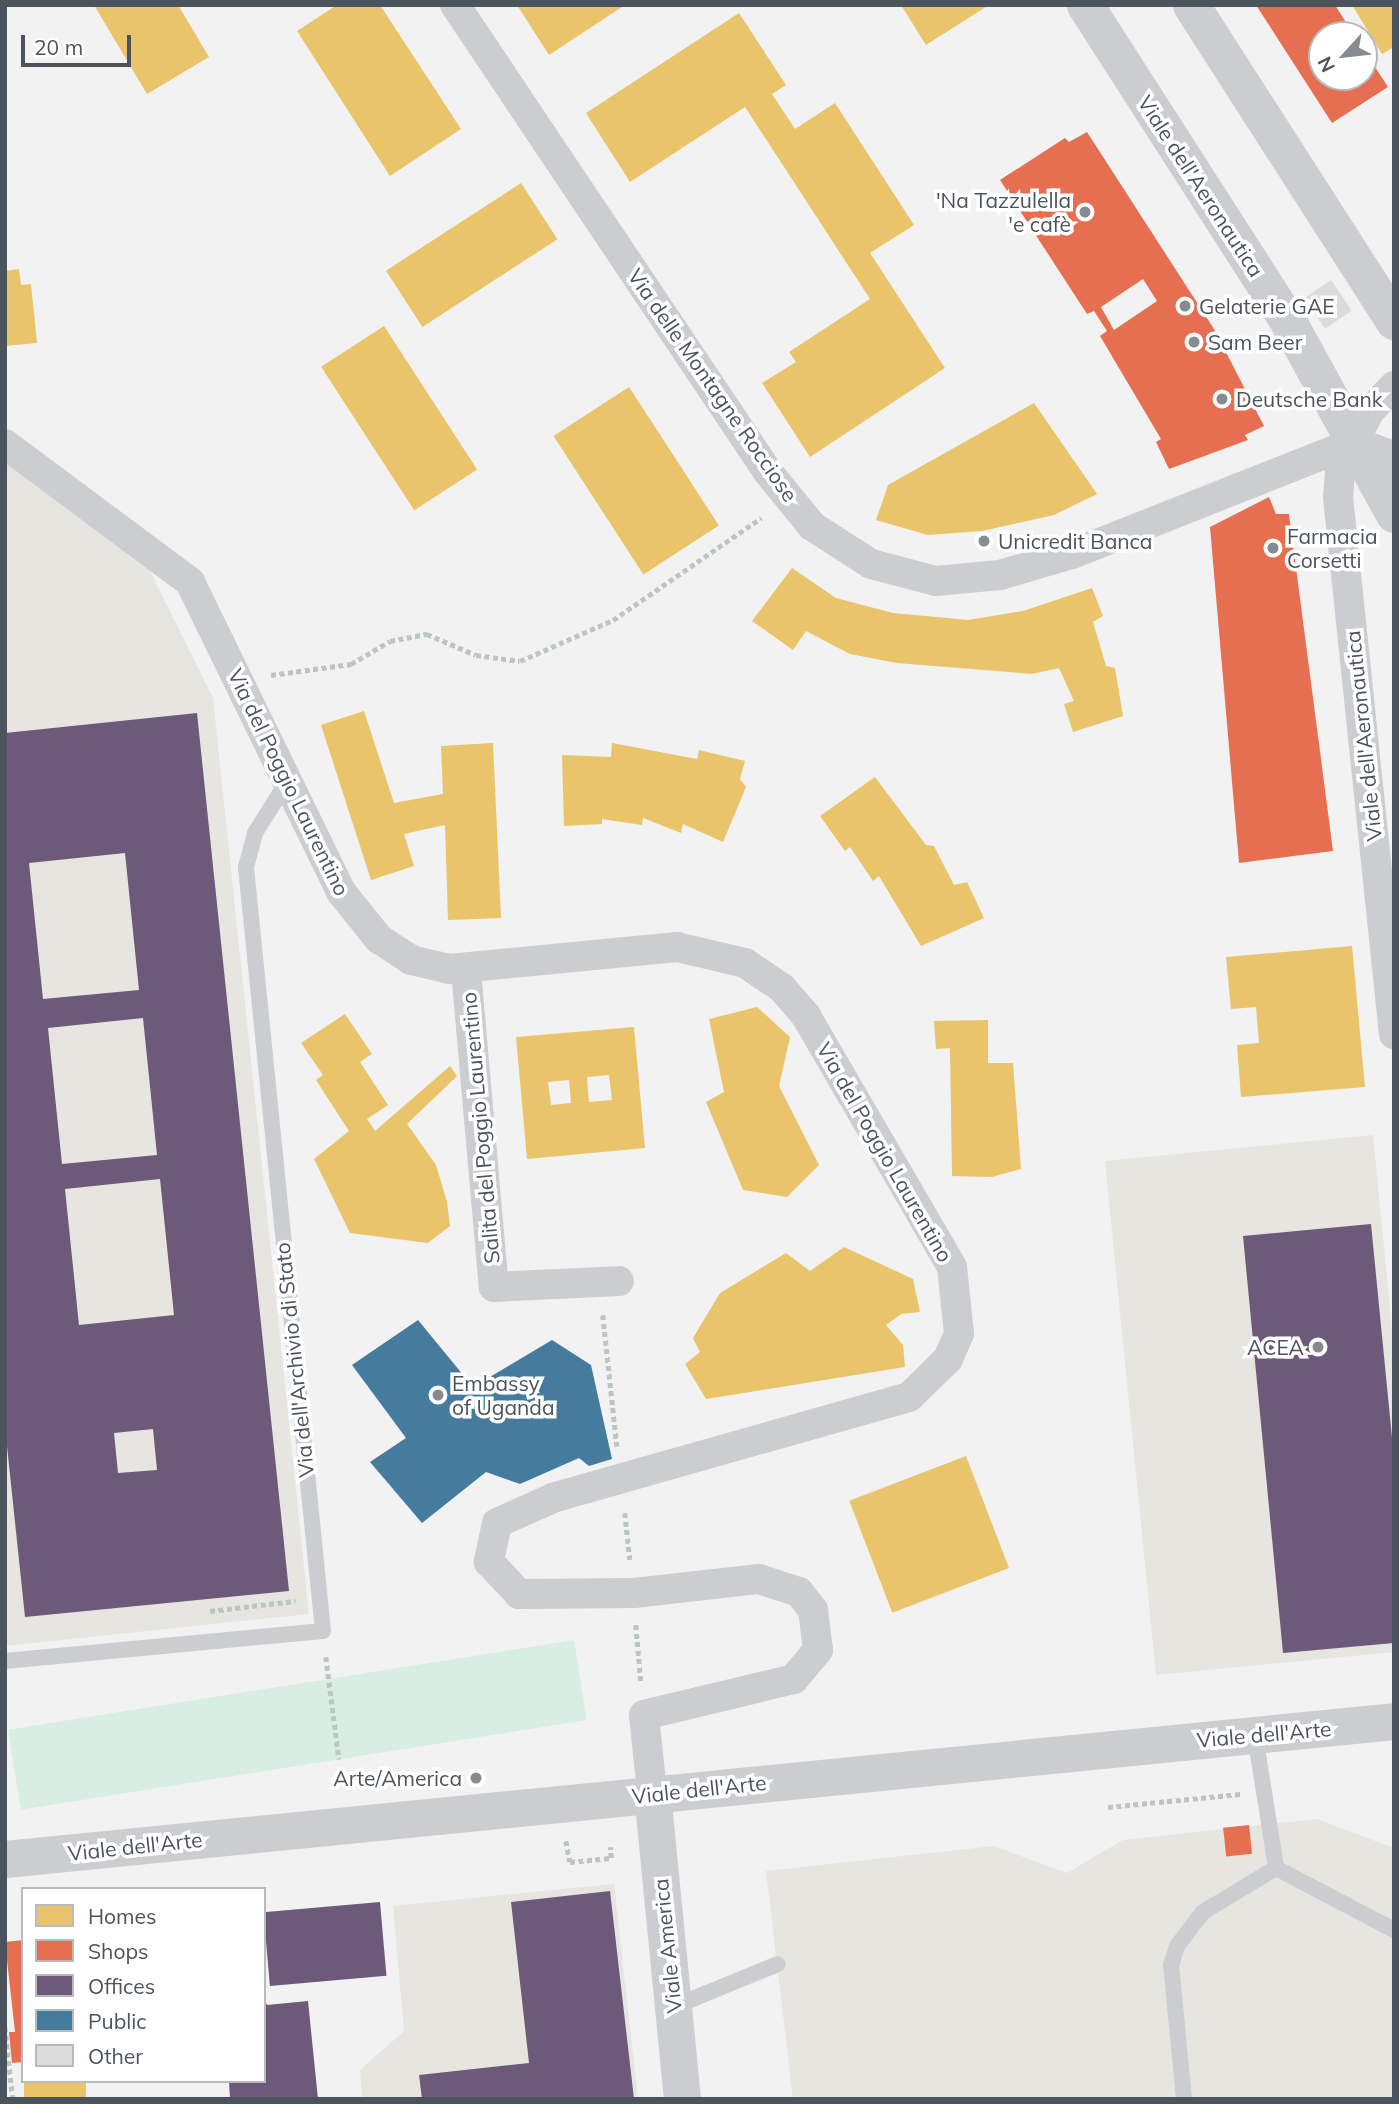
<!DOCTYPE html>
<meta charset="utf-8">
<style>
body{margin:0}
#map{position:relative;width:1399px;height:2104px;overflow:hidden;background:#f2f2f2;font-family:Mulish,sans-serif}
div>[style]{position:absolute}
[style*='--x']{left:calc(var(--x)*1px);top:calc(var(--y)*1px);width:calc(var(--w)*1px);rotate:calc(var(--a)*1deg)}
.commercial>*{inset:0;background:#e6e5e0}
.green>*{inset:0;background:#d9eee3;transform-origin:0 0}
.homes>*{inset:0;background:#e9c46a;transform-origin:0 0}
.shops>*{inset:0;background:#e76f51;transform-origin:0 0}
.offices>*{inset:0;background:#6d597a;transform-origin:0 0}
.public>*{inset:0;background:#457b9d}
.building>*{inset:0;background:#dbdbdc;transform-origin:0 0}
.path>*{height:4.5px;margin-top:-2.25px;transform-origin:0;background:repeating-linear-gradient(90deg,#bbc5c2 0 5px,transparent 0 8.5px)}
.service>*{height:16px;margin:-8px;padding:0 8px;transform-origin:8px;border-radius:8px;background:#cccdd0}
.minor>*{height:30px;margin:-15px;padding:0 15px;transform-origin:15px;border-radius:15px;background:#cccdd0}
.tertiary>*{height:37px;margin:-18.5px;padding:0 18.5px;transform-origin:18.5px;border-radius:18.5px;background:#cccdd0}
.dots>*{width:19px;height:19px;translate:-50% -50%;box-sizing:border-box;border:4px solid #fff;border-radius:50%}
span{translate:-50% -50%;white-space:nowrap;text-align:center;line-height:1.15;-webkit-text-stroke:7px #fff;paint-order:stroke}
.street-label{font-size:21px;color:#4b535c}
.poi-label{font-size:21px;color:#4b535c}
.right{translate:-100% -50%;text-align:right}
.left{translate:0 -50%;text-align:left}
.frame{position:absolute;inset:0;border:7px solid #4b535c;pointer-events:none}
.legend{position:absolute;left:21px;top:1887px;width:245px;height:196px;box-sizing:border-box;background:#fff;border:2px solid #b7babe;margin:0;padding:9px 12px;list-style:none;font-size:21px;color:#4b535c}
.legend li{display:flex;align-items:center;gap:14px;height:35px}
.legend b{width:35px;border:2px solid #b7babe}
.north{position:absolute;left:1308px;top:21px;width:70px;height:70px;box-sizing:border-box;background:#fff;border:2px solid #b7babe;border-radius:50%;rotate:243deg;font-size:19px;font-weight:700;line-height:28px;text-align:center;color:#4b535c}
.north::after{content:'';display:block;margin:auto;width:24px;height:32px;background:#858b90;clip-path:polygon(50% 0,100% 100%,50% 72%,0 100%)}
.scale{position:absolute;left:21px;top:35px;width:110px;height:32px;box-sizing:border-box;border:4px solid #4b535c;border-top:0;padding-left:9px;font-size:21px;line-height:24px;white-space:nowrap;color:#4b535c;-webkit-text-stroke:5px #fff;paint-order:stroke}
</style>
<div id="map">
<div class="commercial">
<div style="clip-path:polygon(5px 460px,149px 569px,213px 698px,309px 1614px,5px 1646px)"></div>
<div style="clip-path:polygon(1373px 1135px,1394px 1350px,1394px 1652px,1156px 1675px,1105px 1161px)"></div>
<div style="clip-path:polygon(1317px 1819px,1394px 1848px,1394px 2099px,793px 2099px,766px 1871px,994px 1846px,1067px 1873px,1123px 1840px)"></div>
<div style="clip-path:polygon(614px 1884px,638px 2099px,362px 2099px,360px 2070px,404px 2031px,393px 1906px)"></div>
</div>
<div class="green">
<div style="left:574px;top:1640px;width:81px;height:573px;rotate:81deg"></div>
</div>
<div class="homes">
<div style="clip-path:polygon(94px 5px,178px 5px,209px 57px,147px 94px)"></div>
<div style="clip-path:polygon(337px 5px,380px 5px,461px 129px,390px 176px,297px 31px)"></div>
<div style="clip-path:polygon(517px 5px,625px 5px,549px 55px)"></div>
<div style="clip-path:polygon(901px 5px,989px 5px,926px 45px)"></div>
<div style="clip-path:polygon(1352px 5px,1394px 5px,1394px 47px,1382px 54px)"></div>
<div style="clip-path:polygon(739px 13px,786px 85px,772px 94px,795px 129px,835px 103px,914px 225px,870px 253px,945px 368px,810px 457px,762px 383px,796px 362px,789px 352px,870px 299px,745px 107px,630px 182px,586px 113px)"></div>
<div style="left:521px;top:183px;width:67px;height:161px;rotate:57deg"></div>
<div style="clip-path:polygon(19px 269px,21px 285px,31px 284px,37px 343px,5px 346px,5px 271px)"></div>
<div style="left:384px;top:326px;width:171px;height:75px;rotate:57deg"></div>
<div style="left:629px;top:387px;width:165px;height:90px;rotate:57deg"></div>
<div style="clip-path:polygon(1034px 403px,1097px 494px,1054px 515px,982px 531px,928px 535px,876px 520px,888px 485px)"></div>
<div style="clip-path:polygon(792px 568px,836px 598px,893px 613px,968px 620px,1023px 611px,1092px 588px,1103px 616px,1093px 622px,1106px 666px,1115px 668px,1123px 716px,1073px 732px,1064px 704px,1074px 701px,1059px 668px,1032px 674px,897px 663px,850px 654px,806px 631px,793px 650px,752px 621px)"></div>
<div style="clip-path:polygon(364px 711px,394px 803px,443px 794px,441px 746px,493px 743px,501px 918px,448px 920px,445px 825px,404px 834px,414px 866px,371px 880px,321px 725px)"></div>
<div style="clip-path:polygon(612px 743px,697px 759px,699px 750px,745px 761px,740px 779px,746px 787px,723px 842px,683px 824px,681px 833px,643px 818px,642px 825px,602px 819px,602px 824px,564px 826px,562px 755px,611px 757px)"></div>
<div style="clip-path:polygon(875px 777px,926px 845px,934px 846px,954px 885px,967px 882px,984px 918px,921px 946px,879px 876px,873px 881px,850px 847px,845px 851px,820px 816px)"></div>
<div style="clip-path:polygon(1352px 946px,1365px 1087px,1241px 1097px,1237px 1045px,1259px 1043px,1256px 1007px,1231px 1009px,1226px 957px)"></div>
<div style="clip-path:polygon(757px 1007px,790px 1037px,779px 1086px,819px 1165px,787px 1197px,743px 1190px,706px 1102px,724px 1092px,709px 1019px)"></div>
<div style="clip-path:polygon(345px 1014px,372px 1054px,360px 1062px,388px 1105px,367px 1119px,375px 1131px,450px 1066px,457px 1076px,407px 1124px,436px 1165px,447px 1202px,450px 1226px,428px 1243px,350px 1233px,314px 1159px,349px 1131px,316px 1080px,323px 1075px,301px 1043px)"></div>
<div style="clip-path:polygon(988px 1020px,988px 1063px,1013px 1063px,1021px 1169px,992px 1177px,952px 1176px,950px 1048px,936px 1049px,934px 1021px)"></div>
<div style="clip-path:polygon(evenodd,634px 1027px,645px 1148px,527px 1159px,516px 1037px,634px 1027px,609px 1075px,612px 1100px,589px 1102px,587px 1077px,609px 1075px,634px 1027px,569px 1080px,571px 1103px,551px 1105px,548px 1082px,569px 1080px)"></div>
<div style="clip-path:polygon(844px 1247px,913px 1279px,920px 1312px,901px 1314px,886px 1325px,903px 1345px,905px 1367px,706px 1399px,685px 1364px,700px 1352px,693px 1338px,720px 1293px,786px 1253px,810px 1271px)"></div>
<div style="left:966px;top:1456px;width:120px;height:125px;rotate:69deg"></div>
<div style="left:24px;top:2081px;width:62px;height:18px"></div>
</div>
<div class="shops">
<div style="clip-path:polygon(1256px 5px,1335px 5px,1354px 35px,1322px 35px,1322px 77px,1364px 77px,1364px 50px,1388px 87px,1332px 123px)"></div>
<div style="clip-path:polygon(evenodd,1087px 132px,1214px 329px,1264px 426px,1245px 435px,1248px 440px,1169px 469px,1156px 442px,1161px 439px,1100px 336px,1107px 331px,1094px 311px,1087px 314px,1000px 180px,1065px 138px,1069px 142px,1087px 132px,1143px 279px,1157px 301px,1114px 330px,1101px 307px,1143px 279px)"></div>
<div style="clip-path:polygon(1269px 497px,1276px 514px,1289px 514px,1333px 851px,1239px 863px,1210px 527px)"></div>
<div style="left:1249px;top:1825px;width:29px;height:26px;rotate:84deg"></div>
<div style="clip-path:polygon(23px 1940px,23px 2062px,12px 2063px,9px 2032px,15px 2032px,5px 1942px)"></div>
</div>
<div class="offices">
<div style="clip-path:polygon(evenodd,197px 713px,289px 1591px,25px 1617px,5px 1427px,5px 733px,197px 713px,125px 853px,139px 990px,43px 999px,29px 863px,125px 853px,197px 713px,143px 1018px,157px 1155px,62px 1164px,48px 1028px,143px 1018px,197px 713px,160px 1179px,174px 1315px,79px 1325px,65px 1189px,160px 1179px,197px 713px,153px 1429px,157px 1470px,118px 1473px,114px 1433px,153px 1429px)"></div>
<div style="clip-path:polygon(1371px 1224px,1394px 1458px,1394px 1643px,1283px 1653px,1243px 1236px)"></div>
<div style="clip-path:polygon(610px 1891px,634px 2099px,422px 2099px,419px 2075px,529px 2063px,511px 1902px)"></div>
<div style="left:380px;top:1902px;width:74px;height:117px;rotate:85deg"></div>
<div style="clip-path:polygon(264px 1999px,267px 2005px,308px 2001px,318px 2099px,230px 2099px,229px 2081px,264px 2081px)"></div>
</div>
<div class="public">
<div style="clip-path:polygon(418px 1320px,473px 1387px,552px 1340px,591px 1365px,612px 1459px,589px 1466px,579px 1458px,520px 1484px,486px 1472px,422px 1523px,370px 1462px,406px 1438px,352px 1365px)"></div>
</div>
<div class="building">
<div style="left:1331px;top:280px;width:37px;height:32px;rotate:56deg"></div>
</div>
<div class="path">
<div style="--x:271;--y:675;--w:81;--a:-7.8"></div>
<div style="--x:351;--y:664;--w:45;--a:-30.5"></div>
<div style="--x:390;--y:641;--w:38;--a:-11"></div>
<div style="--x:427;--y:634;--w:53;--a:23.2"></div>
<div style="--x:476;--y:655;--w:44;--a:7.8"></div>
<div style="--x:520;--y:661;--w:102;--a:-23.8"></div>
<div style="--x:613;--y:620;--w:180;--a:-34.6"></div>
<div style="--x:603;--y:1315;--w:132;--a:83.9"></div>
<div style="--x:625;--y:1513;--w:47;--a:83.9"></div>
<div style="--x:210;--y:1611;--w:86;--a:-6.7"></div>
<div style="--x:636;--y:1625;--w:57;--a:85"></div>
<div style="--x:326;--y:1657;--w:103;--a:82.7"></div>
<div style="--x:1108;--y:1807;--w:133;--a:-5.6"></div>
<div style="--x:566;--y:1841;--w:21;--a:79"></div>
<div style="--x:570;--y:1862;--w:41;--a:-5.6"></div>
<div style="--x:611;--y:1858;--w:11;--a:-95"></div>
<div style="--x:5;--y:2027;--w:72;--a:83.7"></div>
</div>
<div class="service">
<div style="--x:5;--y:1661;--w:319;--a:-5.4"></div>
<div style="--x:323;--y:1631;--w:768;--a:-95.76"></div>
<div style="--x:246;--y:867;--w:35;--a:-75"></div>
<div style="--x:255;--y:833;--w:60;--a:-57.9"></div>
<div style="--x:1255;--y:1735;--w:135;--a:81"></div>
<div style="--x:1276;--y:1868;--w:133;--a:27.7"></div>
<div style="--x:673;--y:2007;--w:113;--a:-22.3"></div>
<div style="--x:1184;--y:2099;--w:135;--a:-95.5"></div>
<div style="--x:1171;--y:1965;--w:20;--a:-72"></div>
<div style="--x:1177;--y:1946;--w:43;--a:-52.6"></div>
<div style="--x:1203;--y:1912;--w:85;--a:-31.1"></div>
</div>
<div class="minor">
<div style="--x:455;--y:5;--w:562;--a:56.17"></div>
<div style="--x:768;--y:472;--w:70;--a:50.8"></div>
<div style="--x:812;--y:526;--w:70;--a:32.8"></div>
<div style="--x:871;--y:564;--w:67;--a:14.7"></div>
<div style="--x:936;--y:581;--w:64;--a:-5.4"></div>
<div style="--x:1000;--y:575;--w:75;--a:-16.3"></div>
<div style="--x:1072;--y:554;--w:304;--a:-21.6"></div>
<div style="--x:1355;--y:442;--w:41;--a:19.7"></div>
<div style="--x:1394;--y:386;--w:36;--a:134"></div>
<div style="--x:1369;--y:412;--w:66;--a:116.2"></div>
<div style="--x:1340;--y:471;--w:26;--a:94"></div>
<div style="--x:1338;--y:497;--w:540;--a:84.05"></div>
<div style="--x:5;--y:444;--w:231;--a:36.7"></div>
<div style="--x:190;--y:582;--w:346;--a:64"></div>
<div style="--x:342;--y:893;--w:59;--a:51.2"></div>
<div style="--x:379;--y:939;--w:38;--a:33"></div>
<div style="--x:411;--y:960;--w:39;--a:13"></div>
<div style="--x:449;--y:969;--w:229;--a:-5.5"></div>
<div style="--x:677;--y:947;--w:70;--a:13.2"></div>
<div style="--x:745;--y:963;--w:45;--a:34"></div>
<div style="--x:782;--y:988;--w:37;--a:49"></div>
<div style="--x:806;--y:1016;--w:290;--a:59.8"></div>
<div style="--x:952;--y:1267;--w:67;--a:84"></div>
<div style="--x:959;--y:1334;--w:27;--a:114"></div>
<div style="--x:948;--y:1359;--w:54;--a:135.7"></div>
<div style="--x:909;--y:1397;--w:370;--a:164.2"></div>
<div style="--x:553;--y:1498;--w:61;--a:155.9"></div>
<div style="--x:497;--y:1523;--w:40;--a:102"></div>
<div style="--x:489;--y:1562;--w:44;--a:46.8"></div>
<div style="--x:519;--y:1594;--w:115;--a:-0.5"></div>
<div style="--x:634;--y:1593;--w:126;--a:-6.4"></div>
<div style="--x:759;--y:1579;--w:42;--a:18"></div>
<div style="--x:799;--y:1592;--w:23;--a:52"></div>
<div style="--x:813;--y:1610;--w:40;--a:82.9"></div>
<div style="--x:818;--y:1650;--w:38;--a:130"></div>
<div style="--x:794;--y:1679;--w:154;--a:166.5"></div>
<div style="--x:644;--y:1715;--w:78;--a:84.1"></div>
<div style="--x:466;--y:970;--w:318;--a:85"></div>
<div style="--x:494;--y:1287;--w:125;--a:-2.7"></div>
</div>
<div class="tertiary">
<div style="--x:1085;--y:5;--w:370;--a:57.3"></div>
<div style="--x:1285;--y:316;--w:226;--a:61.2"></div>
<div style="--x:1191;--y:5;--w:376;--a:57.3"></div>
<div style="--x:652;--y:1793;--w:307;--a:84.4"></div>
<div style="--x:5;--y:1859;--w:1396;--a:-5.67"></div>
</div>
<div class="dots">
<div style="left:1085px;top:212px;background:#858b90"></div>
<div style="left:1185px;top:306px;background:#858b90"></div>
<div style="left:1194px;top:342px;background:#858b90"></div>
<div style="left:1222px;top:399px;background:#858b90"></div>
<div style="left:984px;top:541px;background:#858b90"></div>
<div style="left:1273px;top:548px;background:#858b90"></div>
<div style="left:1318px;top:1347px;background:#858b90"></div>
<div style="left:438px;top:1395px;background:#858b90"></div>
<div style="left:476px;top:1778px;background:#858b90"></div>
</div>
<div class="street-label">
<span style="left:1201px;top:186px;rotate:57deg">Viale dell'Aeronautica</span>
<span style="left:713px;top:385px;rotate:55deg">Via delle Montagne Rocciose</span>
<span style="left:1363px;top:736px;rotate:-96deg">Viale dell'Aeronautica</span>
<span style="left:289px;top:782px;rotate:64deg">Via del Poggio Laurentino</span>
<span style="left:480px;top:1128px;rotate:-95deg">Salita del Poggio Laurentino</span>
<span style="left:885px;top:1152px;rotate:60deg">Via del Poggio Laurentino</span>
<span style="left:294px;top:1360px;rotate:-96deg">Via dell'Archivio di Stato</span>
<span style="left:1264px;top:1734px;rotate:-5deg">Viale dell'Arte</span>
<span style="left:699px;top:1789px;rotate:-6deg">Viale dell'Arte</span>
<span style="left:135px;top:1846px;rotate:-6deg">Viale dell'Arte</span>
<span style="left:667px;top:1946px;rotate:-96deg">Viale America</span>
</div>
<div class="poi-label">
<span class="right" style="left:1071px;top:212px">'Na Tazzulella<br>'e cafè</span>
<span class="left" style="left:1199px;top:306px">Gelaterie GAE</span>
<span class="left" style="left:1208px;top:342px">Sam Beer</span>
<span class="left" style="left:1236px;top:399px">Deutsche Bank</span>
<span class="left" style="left:1287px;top:548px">Farmacia<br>Corsetti</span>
<span class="left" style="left:998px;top:541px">Unicredit Banca</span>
<span class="right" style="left:1304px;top:1347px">ACEA</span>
<span class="left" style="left:452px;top:1395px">Embassy<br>of Uganda</span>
<span class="right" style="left:462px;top:1778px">Arte/America</span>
</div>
<div class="frame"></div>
<ul class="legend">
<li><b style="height:19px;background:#e9c46a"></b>Homes</li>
<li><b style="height:19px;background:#e76f51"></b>Shops</li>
<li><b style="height:19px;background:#6d597a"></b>Offices</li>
<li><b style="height:19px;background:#457b9d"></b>Public</li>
<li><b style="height:19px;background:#dbdbdc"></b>Other</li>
</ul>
<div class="north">N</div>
<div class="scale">20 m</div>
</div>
